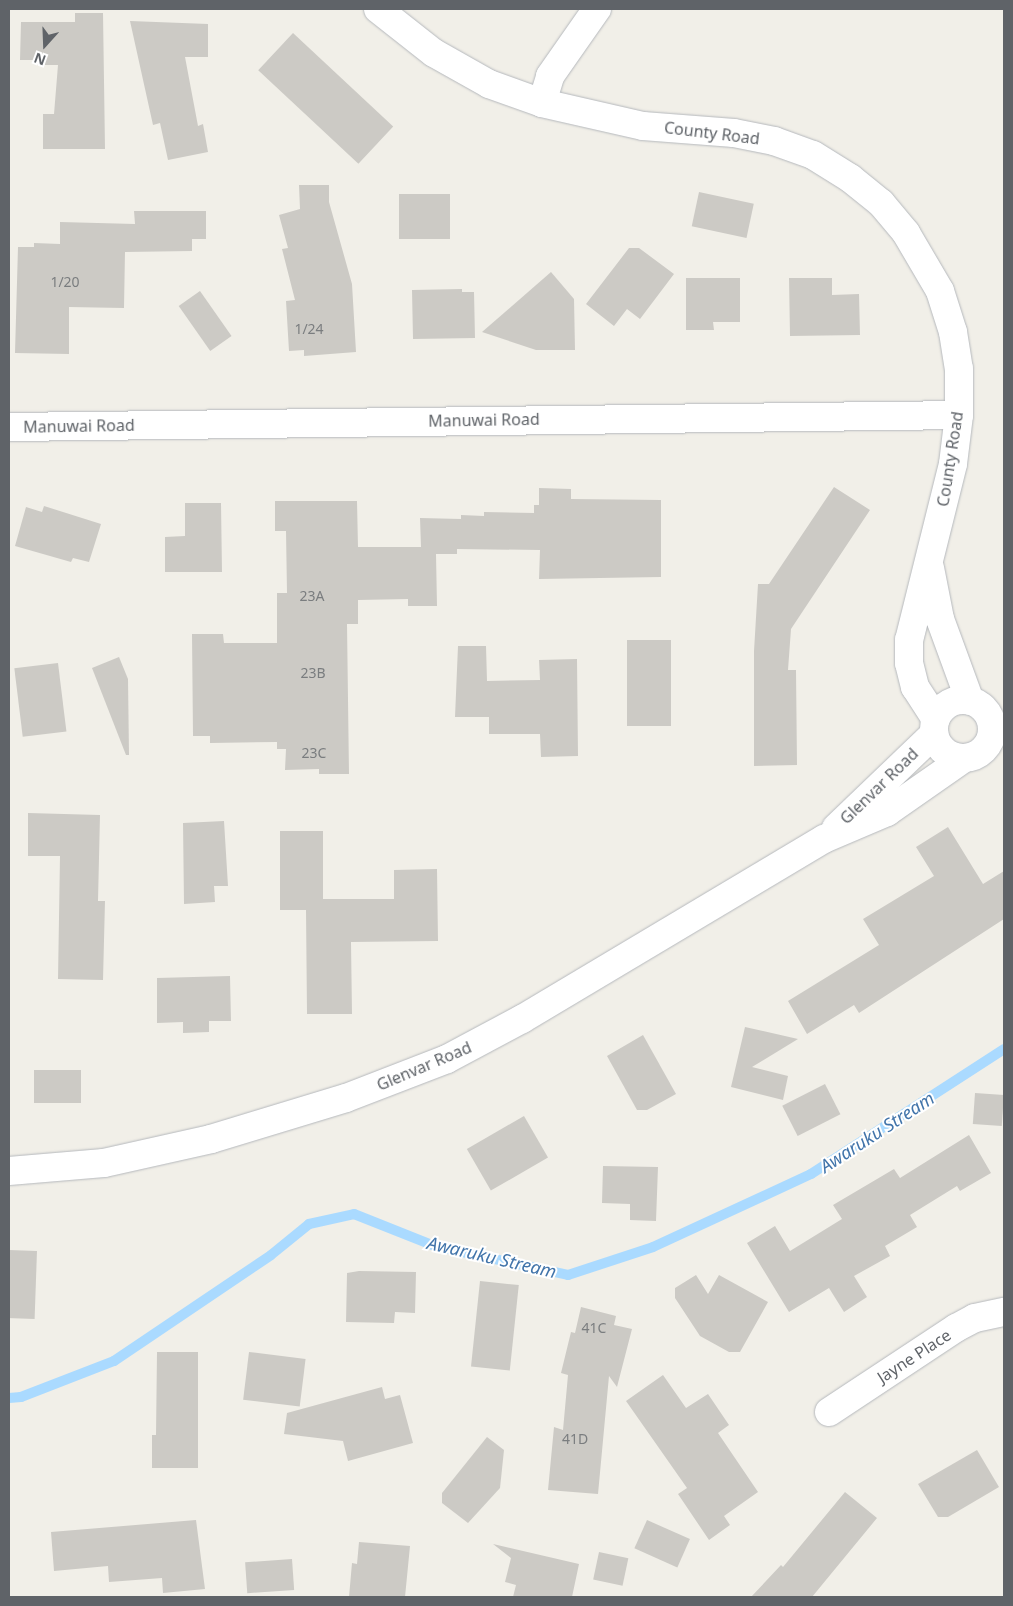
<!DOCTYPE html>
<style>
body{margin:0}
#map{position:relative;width:1013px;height:1606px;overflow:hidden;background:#f1efe8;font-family:"Noto Sans",sans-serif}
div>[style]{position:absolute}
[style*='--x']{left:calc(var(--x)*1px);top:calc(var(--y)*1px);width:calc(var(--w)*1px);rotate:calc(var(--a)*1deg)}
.stream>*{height:10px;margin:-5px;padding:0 5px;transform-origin:5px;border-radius:5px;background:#aadaff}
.building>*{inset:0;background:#cccac5;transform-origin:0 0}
.roads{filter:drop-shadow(0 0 1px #b5b8bc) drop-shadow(0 0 1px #b5b8bc)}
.minor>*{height:28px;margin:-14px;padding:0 14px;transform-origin:14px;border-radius:14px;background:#fff}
.tertiary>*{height:28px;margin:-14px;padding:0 14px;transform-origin:14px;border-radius:14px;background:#fff}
.secondary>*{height:28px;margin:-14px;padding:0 14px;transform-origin:14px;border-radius:14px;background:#fff}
.secondary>.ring{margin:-14px;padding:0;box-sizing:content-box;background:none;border:28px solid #fff;border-radius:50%}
span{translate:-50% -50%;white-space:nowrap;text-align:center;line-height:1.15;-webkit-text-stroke:4px #fff;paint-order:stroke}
.number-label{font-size:14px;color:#7a7d7f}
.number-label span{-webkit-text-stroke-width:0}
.street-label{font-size:16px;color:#5f6368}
.water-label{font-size:18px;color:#4174aa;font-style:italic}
.frame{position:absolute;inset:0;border:10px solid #5f6368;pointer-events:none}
.north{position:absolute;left:20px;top:20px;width:50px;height:50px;-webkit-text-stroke:4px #fff;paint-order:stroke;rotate:200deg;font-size:14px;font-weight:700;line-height:20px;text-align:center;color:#5f6368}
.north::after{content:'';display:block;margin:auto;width:18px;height:22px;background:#5f6368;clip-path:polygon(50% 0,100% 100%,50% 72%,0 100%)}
</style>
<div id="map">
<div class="stream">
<div style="--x:9;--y:1398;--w:12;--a:-5"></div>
<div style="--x:21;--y:1397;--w:100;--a:-21.2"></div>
<div style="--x:114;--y:1361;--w:189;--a:-34"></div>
<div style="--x:271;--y:1255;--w:49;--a:-39.2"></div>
<div style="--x:309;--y:1224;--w:46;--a:-12.5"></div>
<div style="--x:354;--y:1214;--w:87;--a:21.6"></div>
<div style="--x:435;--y:1246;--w:136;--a:12.3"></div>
<div style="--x:568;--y:1275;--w:89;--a:-18.2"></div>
<div style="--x:653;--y:1247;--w:174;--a:-24.8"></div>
<div style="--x:811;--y:1174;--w:230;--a:-32.9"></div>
</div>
<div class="building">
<div style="clip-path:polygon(75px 13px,103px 13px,105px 149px,43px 149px,43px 114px,54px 114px,58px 65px,45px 65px,45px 60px,20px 60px,21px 22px,75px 22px)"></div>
<div style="clip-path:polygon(130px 21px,208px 24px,208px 57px,185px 57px,198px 126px,203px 124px,208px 152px,168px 160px,160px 123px,153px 125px)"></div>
<div style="left:293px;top:33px;width:137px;height:51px;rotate:43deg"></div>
<div style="clip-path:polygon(299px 185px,329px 185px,329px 202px,352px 284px,356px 352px,304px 356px,304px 350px,289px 351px,286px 301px,295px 300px,282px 249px,288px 248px,279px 215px,300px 209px)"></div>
<div style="left:699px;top:192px;width:56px;height:35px;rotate:12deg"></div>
<div style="left:450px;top:194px;width:45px;height:51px;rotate:90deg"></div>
<div style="clip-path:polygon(134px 211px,206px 211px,206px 239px,192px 239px,192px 251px,125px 252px,124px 308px,69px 307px,69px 354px,15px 353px,18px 247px,34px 247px,34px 243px,60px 244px,60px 222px,135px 224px)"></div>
<div style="clip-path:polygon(629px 248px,639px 248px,674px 274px,640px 319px,627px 309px,614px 326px,586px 304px)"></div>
<div style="clip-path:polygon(551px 272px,574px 299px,575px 350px,536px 350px,482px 332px)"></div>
<div style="clip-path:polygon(686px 278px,740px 278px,740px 322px,713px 322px,714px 330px,686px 330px)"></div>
<div style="clip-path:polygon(789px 278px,832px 278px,832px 295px,859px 294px,860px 335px,790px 336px)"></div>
<div style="clip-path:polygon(462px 289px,462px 292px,474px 292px,475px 338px,413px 339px,412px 290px)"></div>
<div style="left:200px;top:291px;width:55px;height:26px;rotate:55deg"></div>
<div style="clip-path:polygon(834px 487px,870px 510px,791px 629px,788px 670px,796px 670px,797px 765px,754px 766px,754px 651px,758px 584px,769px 584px)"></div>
<div style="clip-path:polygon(539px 488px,571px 489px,571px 499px,661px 500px,661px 577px,539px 579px,540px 550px,457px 549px,457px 554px,436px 554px,437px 606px,408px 606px,408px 599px,358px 600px,358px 624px,347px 624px,349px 774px,319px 774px,319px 769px,285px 770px,286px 749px,277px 749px,277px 742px,210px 743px,210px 736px,193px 736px,192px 634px,223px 634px,224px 643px,277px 643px,277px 593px,287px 593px,286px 531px,275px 531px,275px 501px,357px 501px,358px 547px,421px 547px,420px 518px,461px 519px,461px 515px,484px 516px,484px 512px,534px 513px,534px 505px,539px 505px)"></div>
<div style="clip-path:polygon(185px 503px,221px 503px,222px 572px,165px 572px,165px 537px,185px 536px)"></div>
<div style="clip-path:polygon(44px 506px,101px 524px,89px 562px,73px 558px,71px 562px,15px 546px,26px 507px,42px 512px)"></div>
<div style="left:627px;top:640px;width:44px;height:86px"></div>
<div style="clip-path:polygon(458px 646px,486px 646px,487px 681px,540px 680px,539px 660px,577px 659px,578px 756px,541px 757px,540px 734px,489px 734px,489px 717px,455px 717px)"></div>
<div style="clip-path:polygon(119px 657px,128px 679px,129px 755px,126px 755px,92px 668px)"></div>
<div style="left:58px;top:663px;width:69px;height:44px;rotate:83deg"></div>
<div style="clip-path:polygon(28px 813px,100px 815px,98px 901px,105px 901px,103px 980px,58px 979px,60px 856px,28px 856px)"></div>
<div style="clip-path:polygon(224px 821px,228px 886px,214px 886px,215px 902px,184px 904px,183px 823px)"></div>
<div style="clip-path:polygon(948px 827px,983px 884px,1004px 871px,1004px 919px,859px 1013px,854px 1005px,807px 1034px,788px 1001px,879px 945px,863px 919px,934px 876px,916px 847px)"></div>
<div style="clip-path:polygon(280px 831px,323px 831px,323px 899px,394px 899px,394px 870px,437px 869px,438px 941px,351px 942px,352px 1014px,307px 1014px,306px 910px,280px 910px)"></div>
<div style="clip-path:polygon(230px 976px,231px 1021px,209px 1021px,209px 1032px,183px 1033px,183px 1022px,157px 1023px,157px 978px)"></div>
<div style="clip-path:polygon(745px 1027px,798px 1039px,752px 1067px,788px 1076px,783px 1100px,731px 1087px)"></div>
<div style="clip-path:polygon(643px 1035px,676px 1094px,647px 1110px,637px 1110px,607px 1056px)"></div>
<div style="left:81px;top:1070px;width:33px;height:47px;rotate:90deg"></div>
<div style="left:825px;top:1084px;width:34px;height:48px;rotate:63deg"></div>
<div style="left:975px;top:1093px;width:29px;height:31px;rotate:4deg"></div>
<div style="left:524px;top:1116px;width:48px;height:66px;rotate:60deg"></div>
<div style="clip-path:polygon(969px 1135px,991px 1173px,960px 1191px,957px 1186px,910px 1215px,917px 1227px,885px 1246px,890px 1256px,854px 1276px,867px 1297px,844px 1312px,829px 1288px,789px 1312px,747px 1243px,775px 1226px,790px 1251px,842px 1219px,833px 1205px,894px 1169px,900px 1178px)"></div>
<div style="clip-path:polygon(603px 1166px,658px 1167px,656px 1221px,630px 1220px,630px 1204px,602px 1203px)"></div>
<div style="left:9px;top:1250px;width:28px;height:68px;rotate:2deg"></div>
<div style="clip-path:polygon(359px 1271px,416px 1272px,415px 1313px,395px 1312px,394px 1323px,346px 1322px,347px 1273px)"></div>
<div style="clip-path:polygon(696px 1275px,708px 1294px,719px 1275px,768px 1302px,740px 1352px,729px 1352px,700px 1336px,675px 1298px,675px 1288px)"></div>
<div style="left:480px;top:1281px;width:39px;height:86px;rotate:6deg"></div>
<div style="clip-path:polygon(581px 1307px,616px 1316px,614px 1325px,632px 1329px,617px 1387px,609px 1376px,598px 1494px,548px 1490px,554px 1427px,563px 1430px,568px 1375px,561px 1373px,571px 1332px,575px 1333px)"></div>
<div style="clip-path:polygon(157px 1352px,198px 1352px,198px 1468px,152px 1468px,152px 1435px,156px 1435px)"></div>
<div style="left:249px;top:1352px;width:57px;height:48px;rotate:7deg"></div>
<div style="clip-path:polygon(663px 1375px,686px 1408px,708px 1394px,729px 1425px,718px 1433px,758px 1492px,724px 1516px,730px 1525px,709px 1540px,678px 1494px,687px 1488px,626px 1401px)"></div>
<div style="clip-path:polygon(382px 1387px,385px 1399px,400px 1395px,413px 1443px,348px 1461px,343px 1441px,284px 1434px,287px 1413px)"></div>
<div style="clip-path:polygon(487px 1437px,504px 1450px,500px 1488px,468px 1523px,442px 1503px,442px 1493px)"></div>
<div style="clip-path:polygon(977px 1450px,999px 1487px,948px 1517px,938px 1517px,918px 1484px)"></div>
<div style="clip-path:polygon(845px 1492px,877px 1518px,812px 1597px,751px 1597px,781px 1565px,783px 1567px)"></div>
<div style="clip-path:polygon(196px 1520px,205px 1589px,163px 1593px,162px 1578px,109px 1582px,108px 1566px,54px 1571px,51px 1532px)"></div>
<div style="left:647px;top:1520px;width:47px;height:31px;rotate:24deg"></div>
<div style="clip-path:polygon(359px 1542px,410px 1546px,405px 1597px,349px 1597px,352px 1563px,357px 1564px)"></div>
<div style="clip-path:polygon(493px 1544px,579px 1564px,572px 1597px,513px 1597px,516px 1585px,505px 1582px,511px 1558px)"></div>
<div style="left:599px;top:1552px;width:30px;height:28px;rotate:12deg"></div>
<div style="left:292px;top:1559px;width:31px;height:47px;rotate:86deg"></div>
</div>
<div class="roads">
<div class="minor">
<div style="--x:542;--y:103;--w:28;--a:-73"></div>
<div style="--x:550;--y:76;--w:82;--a:-55"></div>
<div style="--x:9;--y:427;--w:950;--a:-0.72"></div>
<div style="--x:829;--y:1412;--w:152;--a:-33.5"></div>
<div style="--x:956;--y:1328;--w:21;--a:-28"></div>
<div style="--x:975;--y:1318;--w:30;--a:-12"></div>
</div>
<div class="tertiary">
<div style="--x:378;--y:9;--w:71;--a:38.2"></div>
<div style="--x:434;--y:53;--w:63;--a:29.4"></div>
<div style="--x:489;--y:84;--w:56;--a:19.7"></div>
<div style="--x:542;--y:103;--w:104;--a:12.8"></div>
<div style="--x:643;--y:126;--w:91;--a:4.4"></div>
<div style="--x:734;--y:133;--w:41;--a:11.3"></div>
<div style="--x:774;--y:141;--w:41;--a:19.7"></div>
<div style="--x:813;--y:155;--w:44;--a:31.9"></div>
<div style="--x:850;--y:178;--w:40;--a:39"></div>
<div style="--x:881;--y:203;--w:39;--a:50"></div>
<div style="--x:906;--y:233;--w:67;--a:59.6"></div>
<div style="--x:940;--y:291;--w:43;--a:72.4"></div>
<div style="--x:953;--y:332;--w:37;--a:81"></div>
<div style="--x:959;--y:369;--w:46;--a:90"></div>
<div style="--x:959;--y:415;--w:49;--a:97"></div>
<div style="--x:953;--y:464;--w:181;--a:104"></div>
<div style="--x:909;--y:640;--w:23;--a:90"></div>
<div style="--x:909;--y:663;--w:25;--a:76"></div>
<div style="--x:915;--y:687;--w:38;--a:57"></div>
<div style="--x:930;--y:568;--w:52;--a:78.9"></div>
<div style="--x:940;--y:619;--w:87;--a:69.9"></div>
</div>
<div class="secondary">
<div class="ring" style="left:934px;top:700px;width:30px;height:30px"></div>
<div style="--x:836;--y:828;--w:136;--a:-43.8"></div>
<div style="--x:9;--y:1171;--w:95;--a:-4.8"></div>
<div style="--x:104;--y:1163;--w:110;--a:-12.6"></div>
<div style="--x:211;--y:1139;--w:141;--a:-16.9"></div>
<div style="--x:346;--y:1098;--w:108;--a:-21.1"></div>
<div style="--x:447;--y:1059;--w:85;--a:-28.1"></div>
<div style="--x:522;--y:1019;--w:352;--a:-30.8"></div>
<div style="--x:824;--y:839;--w:69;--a:-23.2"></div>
<div style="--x:887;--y:812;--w:93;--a:-34.9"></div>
</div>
</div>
<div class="number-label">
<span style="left:65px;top:282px">1/20</span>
<span style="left:309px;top:329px">1/24</span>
<span style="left:312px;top:596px">23A</span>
<span style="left:313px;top:673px">23B</span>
<span style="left:314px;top:753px">23C</span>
<span style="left:594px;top:1328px">41C</span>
<span style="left:575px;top:1439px">41D</span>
</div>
<div class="street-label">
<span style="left:712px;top:133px;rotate:7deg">County Road</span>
<span style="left:484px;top:420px;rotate:-1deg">Manuwai Road</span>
<span style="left:79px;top:426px;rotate:-1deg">Manuwai Road</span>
<span style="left:950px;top:459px;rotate:-81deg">County Road</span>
<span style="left:879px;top:786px;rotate:-44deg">Glenvar Road</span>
<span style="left:424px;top:1066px;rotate:-23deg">Glenvar Road</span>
<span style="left:914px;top:1356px;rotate:-33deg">Jayne Place</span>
</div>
<div class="water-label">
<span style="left:877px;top:1132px;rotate:-33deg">Awaruku Stream</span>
<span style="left:492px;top:1257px;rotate:13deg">Awaruku Stream</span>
</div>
<div class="frame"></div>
<div class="north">N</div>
</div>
